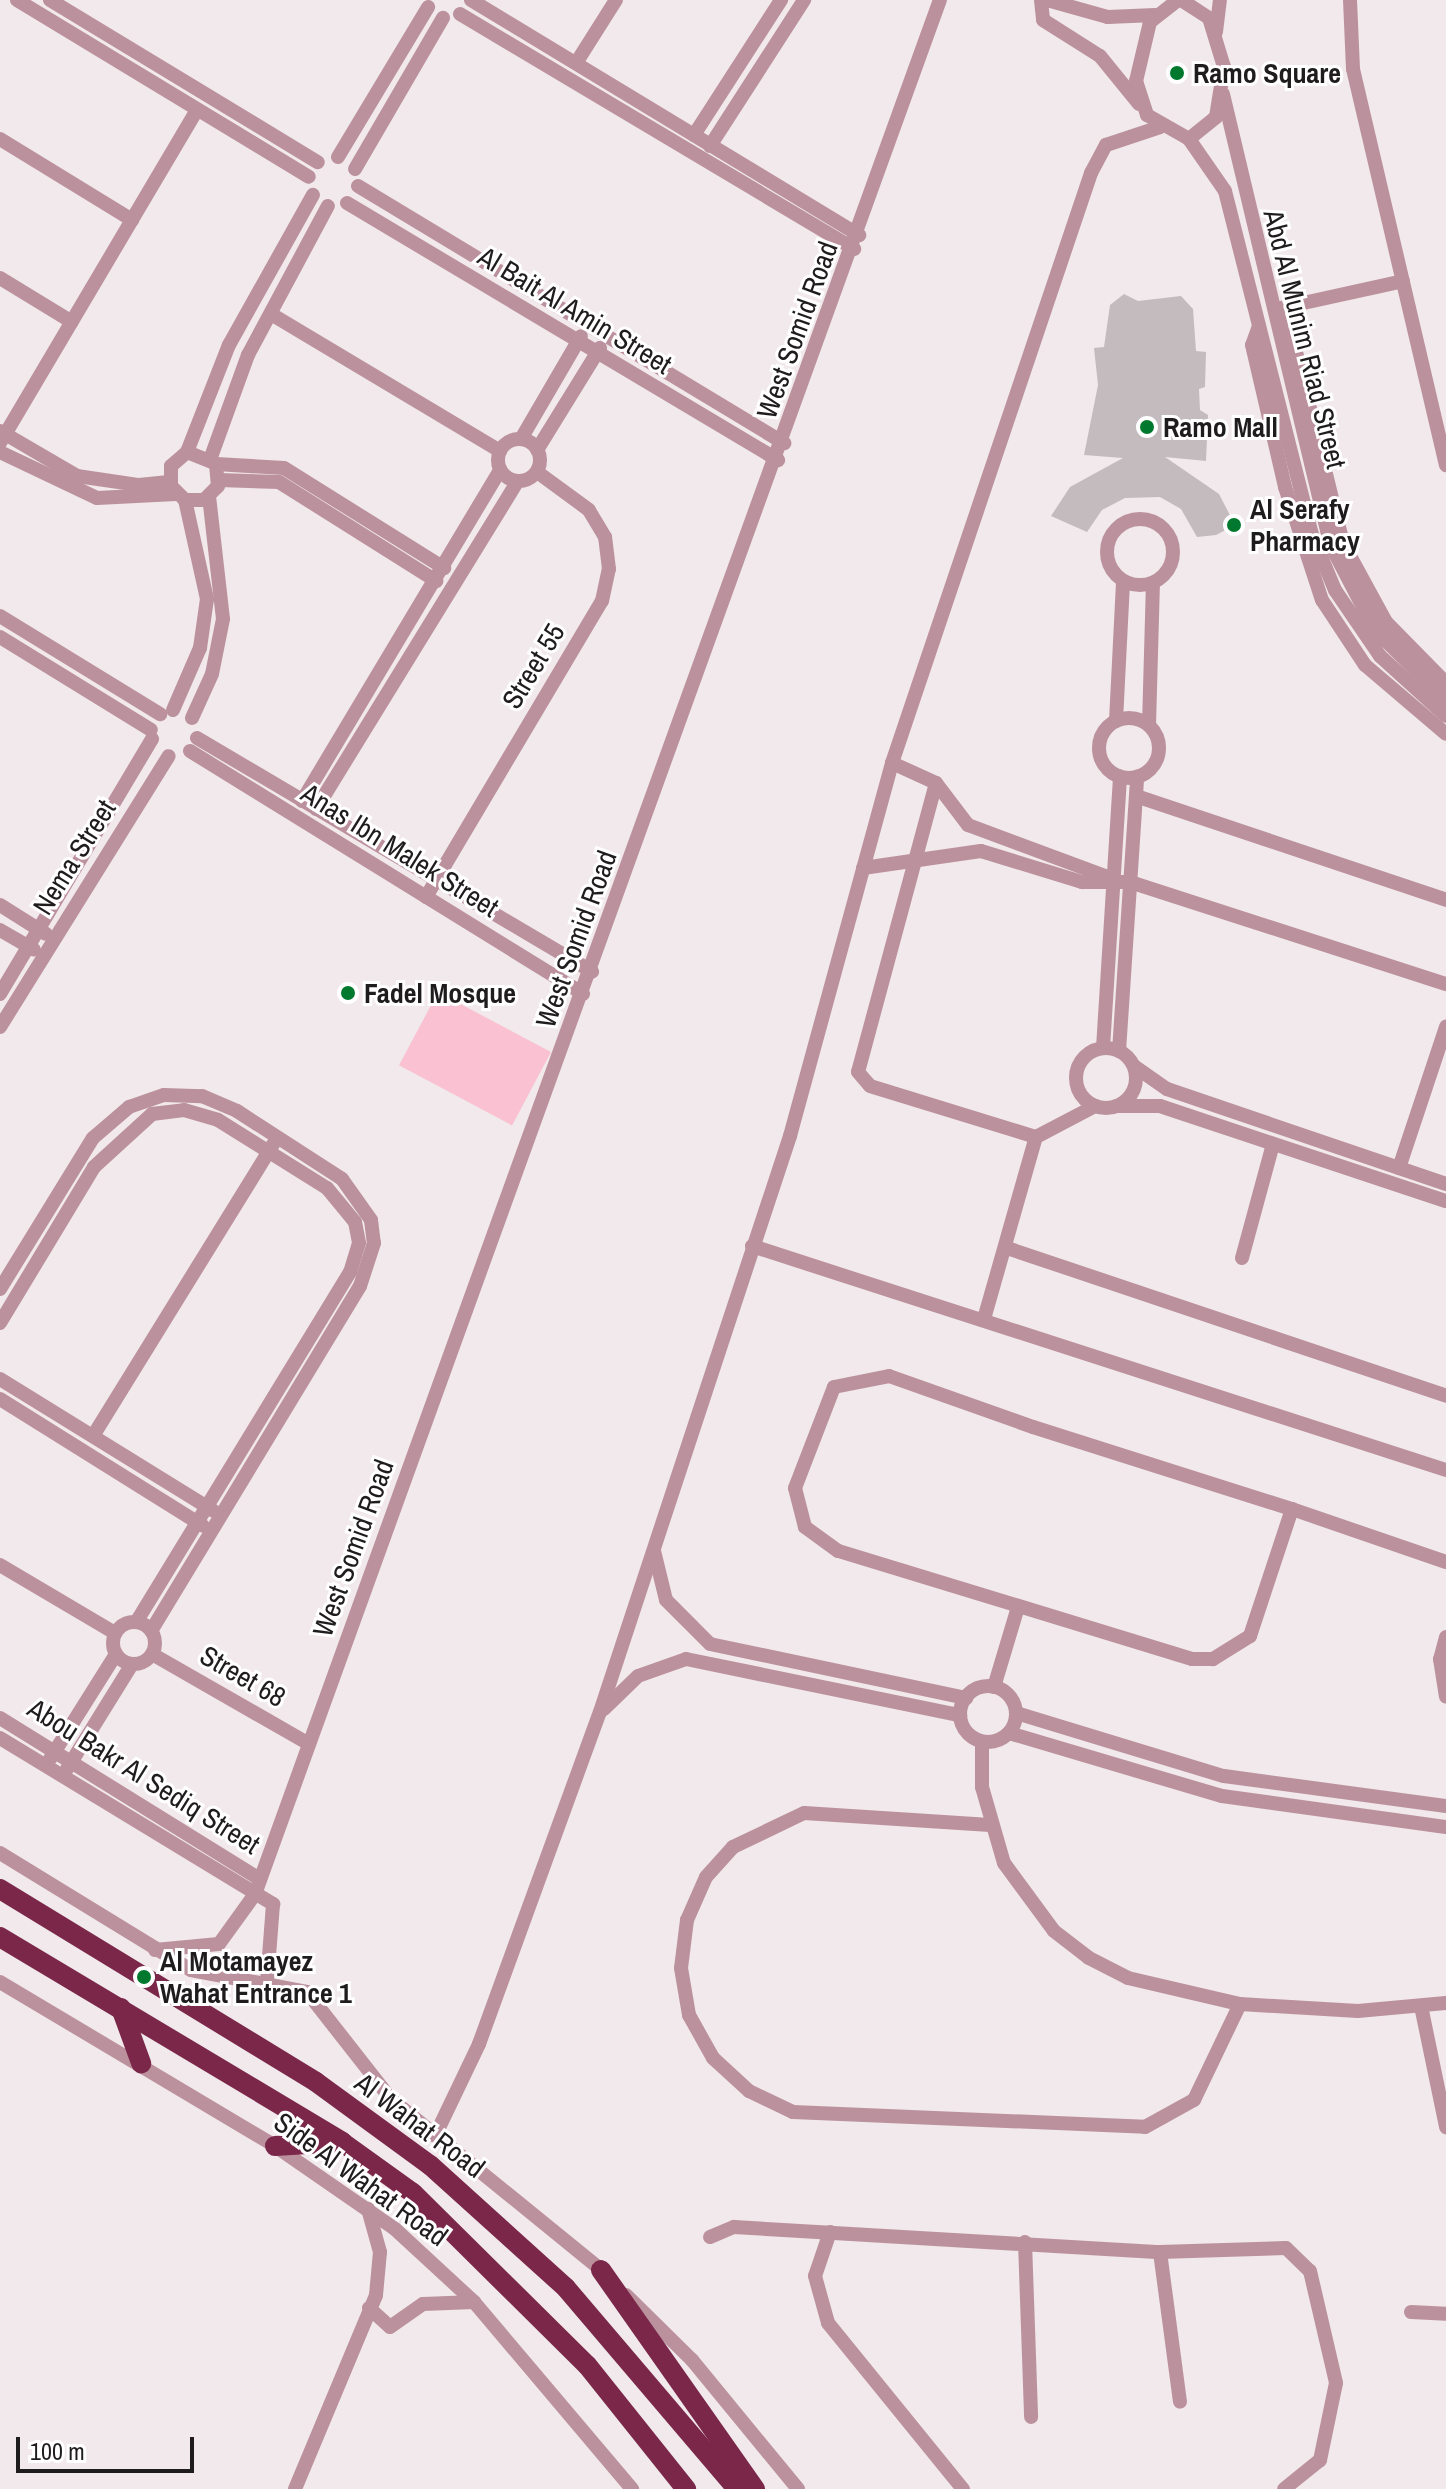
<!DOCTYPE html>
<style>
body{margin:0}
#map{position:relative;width:1446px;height:2489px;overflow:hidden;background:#f1e9eb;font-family:"Archivo Narrow",sans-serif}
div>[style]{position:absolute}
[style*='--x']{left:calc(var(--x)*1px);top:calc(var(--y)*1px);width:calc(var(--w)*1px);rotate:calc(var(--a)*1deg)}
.green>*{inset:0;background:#f9c1d2;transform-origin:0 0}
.building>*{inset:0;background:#c3bbbd}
.minor>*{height:14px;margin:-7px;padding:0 7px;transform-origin:7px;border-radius:7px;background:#bc919e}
.minor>.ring{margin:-7px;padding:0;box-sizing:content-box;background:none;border:14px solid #bc919e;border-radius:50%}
.highway>*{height:20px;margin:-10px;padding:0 10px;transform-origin:10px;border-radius:10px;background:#7a2749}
.dots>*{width:22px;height:22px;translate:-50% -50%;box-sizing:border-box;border:4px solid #fff;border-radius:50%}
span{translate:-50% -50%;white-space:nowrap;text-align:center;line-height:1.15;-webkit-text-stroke:6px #fff;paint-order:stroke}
.poi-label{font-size:28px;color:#1f1c1d;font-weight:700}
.left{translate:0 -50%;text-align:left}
.street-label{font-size:28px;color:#1f1c1d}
.scale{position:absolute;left:16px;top:2437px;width:178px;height:36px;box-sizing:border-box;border:4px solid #1f1c1d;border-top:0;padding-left:10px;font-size:24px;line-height:28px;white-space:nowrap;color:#1f1c1d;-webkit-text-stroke:6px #fff;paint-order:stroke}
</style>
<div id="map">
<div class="green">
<div style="left:438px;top:992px;width:128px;height:83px;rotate:28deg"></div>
</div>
<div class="building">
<div style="clip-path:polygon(1124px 294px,1138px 301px,1181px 296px,1193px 309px,1196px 351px,1206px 352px,1205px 387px,1199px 389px,1200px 410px,1208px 415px,1206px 461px,1165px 457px,1219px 494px,1235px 525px,1216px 535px,1197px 537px,1181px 509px,1160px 497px,1125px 498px,1102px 510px,1087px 532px,1051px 516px,1070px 487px,1123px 458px,1084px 455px,1098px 385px,1094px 348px,1104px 347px,1110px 305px)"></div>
</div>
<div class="minor">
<div style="--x:17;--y:0;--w:341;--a:31.2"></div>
<div style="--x:50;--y:0;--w:313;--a:31.2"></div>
<div style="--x:471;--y:0;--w:454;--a:31.2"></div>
<div style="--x:1041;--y:0;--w:20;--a:84"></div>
<div style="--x:1043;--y:20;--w:67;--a:32.3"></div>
<div style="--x:1100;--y:56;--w:62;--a:50.9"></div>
<div style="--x:1047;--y:0;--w:63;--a:15.6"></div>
<div style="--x:1108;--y:17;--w:47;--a:-2.4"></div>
<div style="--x:1178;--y:0;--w:36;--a:142"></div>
<div style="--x:1150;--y:22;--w:61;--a:103.3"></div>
<div style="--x:1136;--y:81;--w:36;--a:72"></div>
<div style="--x:1147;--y:115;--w:48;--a:29.7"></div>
<div style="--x:1189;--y:139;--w:35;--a:-39"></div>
<div style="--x:1216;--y:117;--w:51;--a:-80.9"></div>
<div style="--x:1224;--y:67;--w:51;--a:-107"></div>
<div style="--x:1209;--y:18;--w:33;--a:-147"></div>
<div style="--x:1350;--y:0;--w:69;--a:87.5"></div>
<div style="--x:1353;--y:69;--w:407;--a:76.8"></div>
<div style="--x:460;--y:14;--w:459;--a:30.8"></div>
<div style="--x:1216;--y:32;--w:32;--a:-83"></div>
<div style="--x:578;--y:60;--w:71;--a:-57.7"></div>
<div style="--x:1223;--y:94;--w:463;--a:76.6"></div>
<div style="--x:1330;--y:544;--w:97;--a:62.4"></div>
<div style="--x:1375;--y:630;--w:100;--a:44.6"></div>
<div style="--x:694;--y:135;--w:161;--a:-57.2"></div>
<div style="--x:0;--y:139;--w:155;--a:31.5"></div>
<div style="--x:1189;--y:139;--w:63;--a:55.3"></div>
<div style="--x:1225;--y:191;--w:352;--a:75.8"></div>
<div style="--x:1311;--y:532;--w:63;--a:67.5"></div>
<div style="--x:1335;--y:590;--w:80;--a:55.7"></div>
<div style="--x:1380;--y:656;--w:89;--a:42.3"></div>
<div style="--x:710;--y:146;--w:174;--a:-57.2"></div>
<div style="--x:338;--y:157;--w:175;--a:-59"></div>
<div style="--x:355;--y:169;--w:175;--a:-59.8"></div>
<div style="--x:358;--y:186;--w:498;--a:31.1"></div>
<div style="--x:347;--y:203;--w:502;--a:30.81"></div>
<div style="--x:0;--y:278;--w:84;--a:31.4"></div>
<div style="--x:1285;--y:307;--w:243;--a:76.2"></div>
<div style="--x:1343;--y:543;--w:90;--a:61.4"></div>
<div style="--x:1386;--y:622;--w:86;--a:45.5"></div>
<div style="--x:1276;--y:309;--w:130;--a:-12.4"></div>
<div style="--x:271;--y:314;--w:267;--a:30.9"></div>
<div style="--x:1259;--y:326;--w:20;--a:110"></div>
<div style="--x:1252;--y:345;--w:146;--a:76.9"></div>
<div style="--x:1285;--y:487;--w:119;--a:71.9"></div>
<div style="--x:1322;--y:600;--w:78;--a:56.5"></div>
<div style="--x:1365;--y:665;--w:106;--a:40.4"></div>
<div style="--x:0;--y:431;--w:89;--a:30.3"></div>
<div style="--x:77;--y:476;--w:63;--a:8.3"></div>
<div style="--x:139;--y:485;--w:30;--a:-6"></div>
<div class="ring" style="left:498px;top:439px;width:28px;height:28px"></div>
<div style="--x:521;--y:439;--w:119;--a:-59.8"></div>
<div style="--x:0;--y:443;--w:387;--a:-59.4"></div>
<div style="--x:537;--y:450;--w:120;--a:-58.3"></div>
<div style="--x:0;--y:452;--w:107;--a:25.4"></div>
<div style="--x:97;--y:498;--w:79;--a:-2.9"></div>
<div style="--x:187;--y:452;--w:115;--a:-68.6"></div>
<div style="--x:229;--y:345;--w:172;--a:-60.8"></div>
<div style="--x:211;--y:457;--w:109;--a:-70.1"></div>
<div style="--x:248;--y:355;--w:169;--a:-61.8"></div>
<div style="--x:216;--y:464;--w:22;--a:85"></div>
<div style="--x:218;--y:486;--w:20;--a:135"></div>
<div style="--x:204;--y:500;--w:19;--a:180"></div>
<div style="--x:185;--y:500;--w:20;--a:-135"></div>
<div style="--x:171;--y:486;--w:20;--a:-90"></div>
<div style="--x:171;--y:466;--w:21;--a:-41"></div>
<div style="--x:187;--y:452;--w:31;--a:22"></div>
<div style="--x:216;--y:464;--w:68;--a:3.4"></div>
<div style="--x:284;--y:468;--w:189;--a:32"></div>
<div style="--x:219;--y:480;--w:60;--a:1.9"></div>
<div style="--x:279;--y:482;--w:186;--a:32.2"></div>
<div class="ring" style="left:1107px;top:519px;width:52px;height:52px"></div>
<div style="--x:0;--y:616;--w:188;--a:31.5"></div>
<div style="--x:0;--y:637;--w:177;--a:31.6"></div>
<div style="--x:173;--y:710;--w:68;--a:-66.5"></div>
<div style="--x:200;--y:648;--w:49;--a:-81.9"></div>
<div style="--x:207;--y:599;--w:101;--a:-102.5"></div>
<div style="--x:192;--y:718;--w:48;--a:-65.6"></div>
<div style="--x:212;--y:674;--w:56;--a:-78.7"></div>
<div style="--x:223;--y:619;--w:123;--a:-96.5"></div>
<div class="ring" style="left:1099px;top:718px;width:46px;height:46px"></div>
<div style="--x:1116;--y:721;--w:140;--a:-87.1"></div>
<div style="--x:1149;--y:725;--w:142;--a:-88.4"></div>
<div style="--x:197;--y:738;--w:459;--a:30.6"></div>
<div style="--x:190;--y:751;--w:462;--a:31.7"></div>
<div style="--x:892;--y:763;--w:48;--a:24.4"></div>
<div style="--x:936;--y:783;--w:53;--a:52.7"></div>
<div style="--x:968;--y:825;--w:155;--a:20.4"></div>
<div style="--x:936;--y:783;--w:299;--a:105.1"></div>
<div style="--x:858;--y:1072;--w:18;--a:49"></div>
<div style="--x:870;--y:1086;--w:174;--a:17.1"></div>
<div style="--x:1036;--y:1137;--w:67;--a:-27.7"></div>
<div style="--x:1136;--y:796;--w:327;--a:18.5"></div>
<div style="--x:302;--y:801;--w:386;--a:-59.1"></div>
<div style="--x:316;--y:809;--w:384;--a:-58.4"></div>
<div style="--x:863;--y:868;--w:119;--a:-8.2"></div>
<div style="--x:981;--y:851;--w:106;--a:17.1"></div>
<div style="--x:1082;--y:882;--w:48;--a:0"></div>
<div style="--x:1130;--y:882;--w:332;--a:17.9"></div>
<div style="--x:426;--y:897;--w:344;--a:-59.3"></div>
<div style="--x:602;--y:601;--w:33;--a:-78"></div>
<div style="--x:609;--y:569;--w:32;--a:-97"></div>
<div style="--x:605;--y:537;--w:31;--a:-121"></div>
<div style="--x:589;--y:510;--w:64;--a:-143.8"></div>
<div style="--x:0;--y:905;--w:54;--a:32.2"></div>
<div style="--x:0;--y:930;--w:39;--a:30"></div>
<div style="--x:0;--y:994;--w:297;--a:-59.2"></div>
<div style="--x:0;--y:1027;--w:319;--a:-58.1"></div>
<div style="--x:1103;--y:1048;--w:272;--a:-86.4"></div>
<div class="ring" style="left:1076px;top:1048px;width:46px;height:46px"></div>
<div style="--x:1119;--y:1051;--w:275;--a:-86.2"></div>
<div style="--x:1134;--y:1066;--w:40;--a:34.9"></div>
<div style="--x:1167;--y:1089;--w:295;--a:18.8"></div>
<div style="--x:1117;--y:1106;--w:43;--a:0"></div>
<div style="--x:1160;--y:1106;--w:301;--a:18.4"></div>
<div style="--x:1399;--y:1168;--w:149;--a:-71.6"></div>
<div style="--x:752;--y:1246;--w:729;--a:17.89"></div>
<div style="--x:1007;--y:1248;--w:463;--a:18.6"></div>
<div style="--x:1242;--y:1258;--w:118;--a:-74.8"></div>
<div style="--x:0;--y:1289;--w:177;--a:-58.4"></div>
<div style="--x:93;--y:1138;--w:48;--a:-40.7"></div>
<div style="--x:129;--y:1107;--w:37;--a:-19"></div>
<div style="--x:164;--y:1095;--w:38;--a:2"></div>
<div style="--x:202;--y:1096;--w:38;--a:23"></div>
<div style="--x:237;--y:1111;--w:125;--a:32.9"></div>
<div style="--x:342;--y:1179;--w:50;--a:54.7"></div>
<div style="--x:371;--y:1220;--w:23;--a:83"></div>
<div style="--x:374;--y:1243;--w:45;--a:108"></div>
<div style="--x:360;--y:1286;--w:403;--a:121.2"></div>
<div style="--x:984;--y:1319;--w:189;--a:-74.1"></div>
<div style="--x:0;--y:1323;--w:182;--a:-58.9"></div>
<div style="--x:94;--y:1167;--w:79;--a:-42.4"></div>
<div style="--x:152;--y:1114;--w:32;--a:-7"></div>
<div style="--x:184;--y:1110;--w:35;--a:16"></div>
<div style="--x:218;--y:1120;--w:128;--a:32"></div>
<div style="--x:327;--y:1188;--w:44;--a:50.5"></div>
<div style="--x:355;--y:1222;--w:21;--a:79"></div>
<div style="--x:359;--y:1243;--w:30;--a:107"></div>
<div style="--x:350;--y:1272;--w:410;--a:121.4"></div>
<div style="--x:0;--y:1379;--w:251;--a:31.7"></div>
<div style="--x:0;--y:1399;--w:239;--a:32"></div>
<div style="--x:93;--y:1436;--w:343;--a:-58.3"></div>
<div style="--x:1292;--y:1509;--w:134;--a:108.3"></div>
<div style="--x:1250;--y:1636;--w:44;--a:148.1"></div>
<div style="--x:1213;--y:1659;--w:21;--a:180"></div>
<div style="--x:1192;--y:1659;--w:370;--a:-163"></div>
<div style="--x:838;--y:1551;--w:41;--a:-144"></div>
<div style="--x:805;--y:1527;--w:40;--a:-104.4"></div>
<div style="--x:795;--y:1488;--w:108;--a:-68.9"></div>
<div style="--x:834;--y:1387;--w:56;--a:-11.3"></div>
<div style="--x:889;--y:1376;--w:153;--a:19.5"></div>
<div style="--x:1033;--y:1427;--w:272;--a:17.6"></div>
<div style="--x:1292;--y:1509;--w:163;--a:19"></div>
<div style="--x:654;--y:1551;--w:50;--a:76.2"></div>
<div style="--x:666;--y:1600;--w:62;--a:45"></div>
<div style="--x:710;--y:1644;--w:262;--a:11.9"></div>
<div style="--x:0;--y:1565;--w:134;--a:30.6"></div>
<div class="ring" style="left:113px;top:1622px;width:28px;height:28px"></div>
<div style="--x:1446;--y:1637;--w:23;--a:105"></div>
<div style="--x:1440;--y:1659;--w:38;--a:81"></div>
<div style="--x:152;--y:1654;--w:181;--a:29.8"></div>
<div class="ring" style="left:960px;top:1686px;width:42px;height:42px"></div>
<div style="--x:994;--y:1687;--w:84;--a:-73.3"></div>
<div style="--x:604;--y:1709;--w:47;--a:-44.1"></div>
<div style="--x:638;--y:1676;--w:51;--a:-19.5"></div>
<div style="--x:686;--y:1659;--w:280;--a:11.6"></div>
<div style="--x:1016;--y:1713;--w:217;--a:16.9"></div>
<div style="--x:1224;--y:1776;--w:224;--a:7.7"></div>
<div style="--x:0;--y:1718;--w:306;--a:31.8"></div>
<div style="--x:1009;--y:1733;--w:222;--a:16.5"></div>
<div style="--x:1222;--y:1796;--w:226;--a:7.9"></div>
<div style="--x:0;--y:1738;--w:320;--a:31.3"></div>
<div style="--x:273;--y:1904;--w:78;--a:94.4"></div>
<div style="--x:982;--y:1742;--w:45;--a:90"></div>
<div style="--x:982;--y:1787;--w:79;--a:73.9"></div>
<div style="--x:1004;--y:1863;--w:84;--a:53.7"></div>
<div style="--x:1054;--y:1931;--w:44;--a:37.6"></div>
<div style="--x:1089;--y:1958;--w:44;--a:27.1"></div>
<div style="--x:1128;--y:1978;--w:115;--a:13.1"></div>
<div style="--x:1240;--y:2004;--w:118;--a:3.4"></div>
<div style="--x:1358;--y:2011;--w:88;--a:-5.2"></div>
<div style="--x:50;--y:1759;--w:124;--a:-57.8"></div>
<div style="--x:67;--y:1769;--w:123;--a:-58.2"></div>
<div style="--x:990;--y:1825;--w:186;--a:-176.3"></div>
<div style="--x:804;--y:1813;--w:79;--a:154.4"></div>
<div style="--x:733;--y:1847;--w:40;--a:132"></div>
<div style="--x:706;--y:1877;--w:47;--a:113.8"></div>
<div style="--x:687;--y:1920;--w:48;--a:97.1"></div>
<div style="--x:681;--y:1968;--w:48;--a:80.3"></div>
<div style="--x:689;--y:2015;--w:49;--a:60.8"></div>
<div style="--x:713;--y:2058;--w:49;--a:42.5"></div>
<div style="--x:749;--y:2091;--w:49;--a:25.5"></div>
<div style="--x:793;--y:2112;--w:352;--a:2.4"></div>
<div style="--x:1145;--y:2127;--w:56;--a:-28.9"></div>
<div style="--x:1194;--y:2100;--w:106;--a:-64.4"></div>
<div style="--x:0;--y:1853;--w:224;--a:31.5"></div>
<div style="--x:191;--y:1970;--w:118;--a:10.7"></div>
<div style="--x:307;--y:1992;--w:136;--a:51.9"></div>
<div style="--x:391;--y:2099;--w:277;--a:39.1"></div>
<div style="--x:155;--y:1950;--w:64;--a:-5.4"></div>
<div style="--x:219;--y:1944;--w:62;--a:-54.2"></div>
<div style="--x:255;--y:1894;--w:2014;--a:-70.12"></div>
<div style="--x:0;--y:1982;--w:320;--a:30.8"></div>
<div style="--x:275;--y:2146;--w:146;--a:34.7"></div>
<div style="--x:395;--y:2229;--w:108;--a:42.7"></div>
<div style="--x:474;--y:2302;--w:245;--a:49.8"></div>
<div style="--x:1421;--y:2006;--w:124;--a:78.3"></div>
<div style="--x:435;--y:2136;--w:102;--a:-64.4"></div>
<div style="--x:479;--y:2044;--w:353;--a:-70"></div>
<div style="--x:600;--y:1712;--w:607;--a:-71.74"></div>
<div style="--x:790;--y:1136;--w:387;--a:-74.7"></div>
<div style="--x:892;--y:763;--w:623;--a:-71.36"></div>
<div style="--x:1091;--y:173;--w:32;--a:-62"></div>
<div style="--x:1106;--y:145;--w:57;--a:-18.4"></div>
<div style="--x:830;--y:2232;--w:46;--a:108.8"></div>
<div style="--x:815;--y:2276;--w:49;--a:74.5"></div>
<div style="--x:828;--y:2323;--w:214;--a:50.9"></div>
<div style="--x:710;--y:2237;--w:26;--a:-23"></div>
<div style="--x:734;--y:2227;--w:427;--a:3.4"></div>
<div style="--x:1160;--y:2252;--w:126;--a:-1.8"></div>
<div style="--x:1286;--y:2248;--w:33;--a:44"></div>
<div style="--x:1310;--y:2271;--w:115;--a:76.9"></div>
<div style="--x:1336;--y:2383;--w:79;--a:101.7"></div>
<div style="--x:1320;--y:2460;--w:46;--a:141.1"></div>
<div style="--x:1025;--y:2242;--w:175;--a:88"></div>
<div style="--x:1160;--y:2252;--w:151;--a:82.4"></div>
<div style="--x:626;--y:2295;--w:93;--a:44.6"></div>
<div style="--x:692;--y:2360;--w:167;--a:50.6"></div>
<div style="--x:369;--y:2308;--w:28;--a:42"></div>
<div style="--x:390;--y:2327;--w:40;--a:-34.9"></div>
<div style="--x:423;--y:2304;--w:51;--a:-2.2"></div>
<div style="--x:1411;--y:2312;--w:35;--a:3"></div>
<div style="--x:295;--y:2489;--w:210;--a:-67.3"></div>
<div style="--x:376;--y:2295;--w:43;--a:-84.7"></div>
<div style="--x:380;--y:2252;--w:45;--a:-105.6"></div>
</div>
<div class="highway">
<div style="--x:0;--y:1889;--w:370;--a:31.4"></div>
<div style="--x:316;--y:2082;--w:141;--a:36.1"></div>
<div style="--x:430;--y:2165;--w:183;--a:42.1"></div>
<div style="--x:566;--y:2288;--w:264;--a:49.6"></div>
<div style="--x:0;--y:1937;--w:399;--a:30.9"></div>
<div style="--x:342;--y:2142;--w:87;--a:35.7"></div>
<div style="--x:413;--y:2193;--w:245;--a:44.7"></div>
<div style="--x:587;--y:2365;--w:159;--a:51.4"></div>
<div style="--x:121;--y:2008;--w:59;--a:70"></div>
<div style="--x:275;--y:2146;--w:67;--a:-3.4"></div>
<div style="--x:601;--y:2270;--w:268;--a:54.9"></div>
</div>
<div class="dots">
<div style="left:1177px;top:73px;background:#00782e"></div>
<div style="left:1147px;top:427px;background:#00782e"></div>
<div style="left:1234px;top:525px;background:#00782e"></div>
<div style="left:348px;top:993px;background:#00782e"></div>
<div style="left:144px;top:1977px;background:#00782e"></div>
</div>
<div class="poi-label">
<span class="left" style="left:1193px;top:73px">Ramo Square</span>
<span class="left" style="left:1163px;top:427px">Ramo Mall</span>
<span class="left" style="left:1250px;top:525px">Al Serafy<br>Pharmacy</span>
<span class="left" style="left:364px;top:993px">Fadel Mosque</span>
<span class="left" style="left:160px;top:1977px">Al Motamayez<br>Wahat Entrance 1</span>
</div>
<div class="street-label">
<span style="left:575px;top:310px;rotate:31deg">Al Bait Al Amin Street</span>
<span style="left:797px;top:330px;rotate:-70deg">West Somid Road</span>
<span style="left:1305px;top:339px;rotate:76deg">Abd Al Munim Riad Street</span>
<span style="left:533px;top:666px;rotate:-59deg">Street 55</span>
<span style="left:400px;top:850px;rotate:32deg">Anas Ibn Malek Street</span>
<span style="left:74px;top:857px;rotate:-58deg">Nema Street</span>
<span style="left:576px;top:939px;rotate:-70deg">West Somid Road</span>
<span style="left:353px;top:1548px;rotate:-70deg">West Somid Road</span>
<span style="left:243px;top:1676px;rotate:30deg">Street 68</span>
<span style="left:144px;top:1776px;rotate:32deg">Abou Bakr Al Sediq Street</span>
<span style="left:420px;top:2125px;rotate:37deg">Al Wahat Road</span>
<span style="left:361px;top:2179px;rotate:36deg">Side Al Wahat Road</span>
</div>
<div class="scale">100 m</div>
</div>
